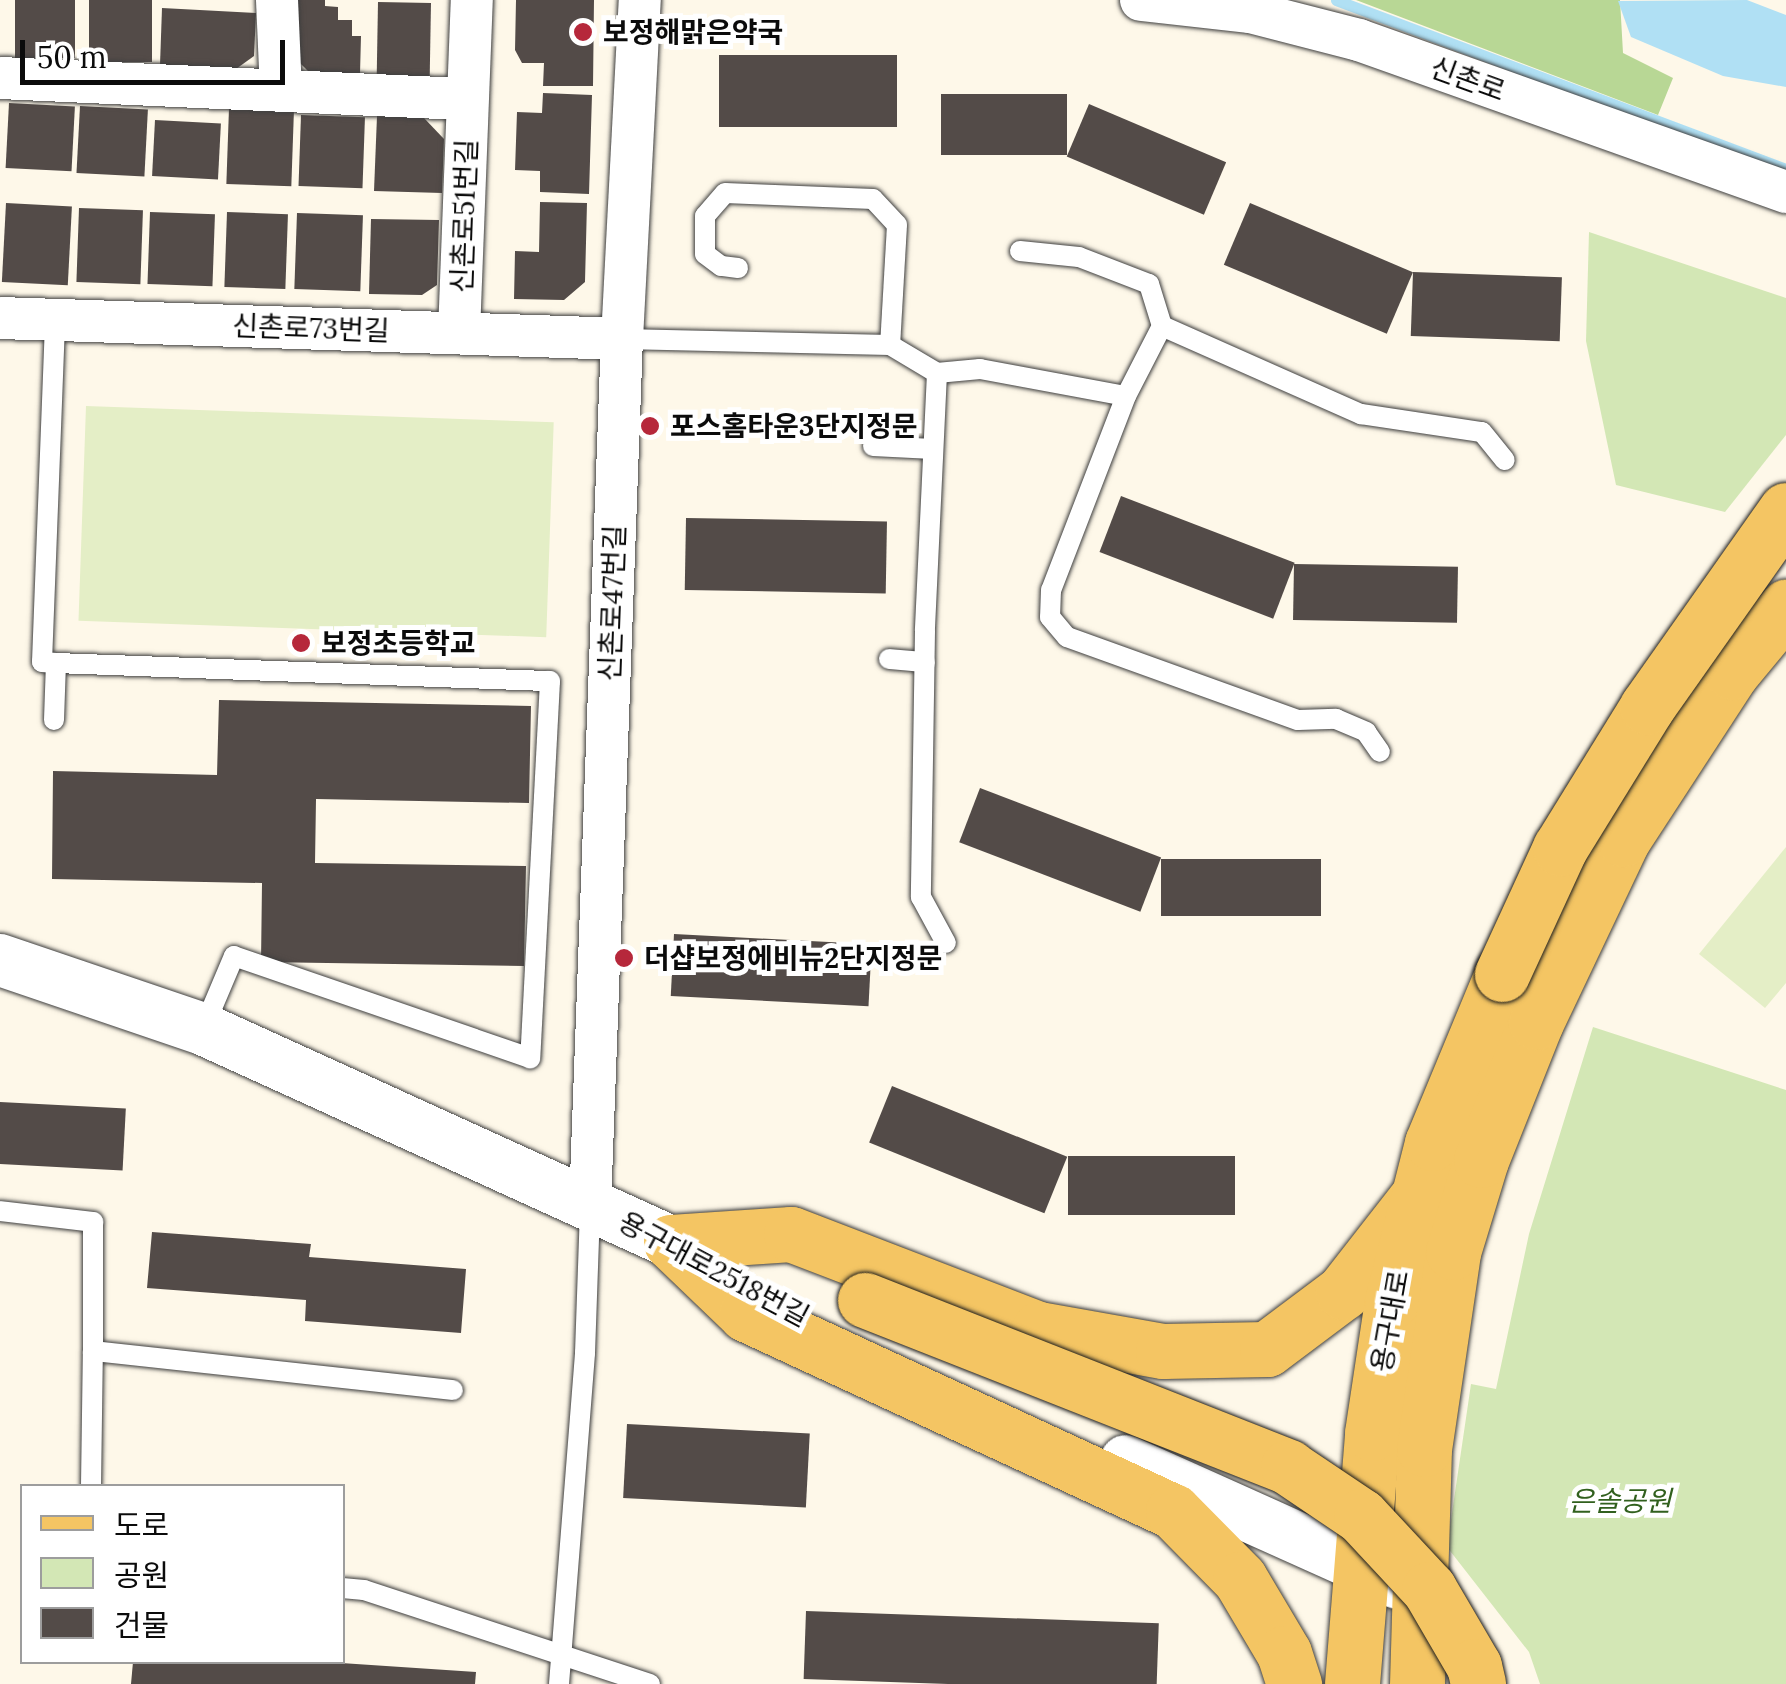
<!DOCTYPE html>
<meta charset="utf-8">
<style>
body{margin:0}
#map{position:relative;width:1786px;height:1684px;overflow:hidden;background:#fef8e9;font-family:Lora,"Noto Sans KR",serif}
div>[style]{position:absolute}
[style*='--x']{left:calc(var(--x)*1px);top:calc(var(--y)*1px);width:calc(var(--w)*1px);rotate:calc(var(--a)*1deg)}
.green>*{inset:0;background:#d3e7b5}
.forest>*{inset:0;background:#b8d795}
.pitch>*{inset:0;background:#e4eec6;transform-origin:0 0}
.water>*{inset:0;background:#b0e0f4}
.stream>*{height:11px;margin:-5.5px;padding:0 5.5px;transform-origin:5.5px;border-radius:5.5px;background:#b0e0f4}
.building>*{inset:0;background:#534b48;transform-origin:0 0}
.roads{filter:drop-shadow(0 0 2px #3e3e3e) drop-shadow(0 0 2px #3e3e3e)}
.service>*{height:20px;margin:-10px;padding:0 10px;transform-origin:10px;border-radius:10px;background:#fff}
.minor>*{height:42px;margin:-21px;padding:0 21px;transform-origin:21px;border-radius:21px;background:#fff}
.tertiary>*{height:52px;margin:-26px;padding:0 26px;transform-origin:26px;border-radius:26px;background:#fff}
.primary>*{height:55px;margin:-27.5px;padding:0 27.5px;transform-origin:27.5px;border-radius:27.5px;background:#f4c563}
.bridges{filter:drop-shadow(0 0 2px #1c1c1c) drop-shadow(0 0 2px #1c1c1c)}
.primary-bridge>*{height:55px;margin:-27.5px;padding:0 27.5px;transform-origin:27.5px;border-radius:27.5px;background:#f4c563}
.dots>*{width:28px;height:28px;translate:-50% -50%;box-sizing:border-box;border:5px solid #fff;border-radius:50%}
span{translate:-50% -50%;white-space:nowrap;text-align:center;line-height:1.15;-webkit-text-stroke:10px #fff;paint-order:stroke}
.poi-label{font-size:28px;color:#0b0b0b;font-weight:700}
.left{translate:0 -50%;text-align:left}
.street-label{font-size:28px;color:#0b0b0b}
.park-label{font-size:28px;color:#31601e;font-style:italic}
.legend{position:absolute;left:20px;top:1484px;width:325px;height:180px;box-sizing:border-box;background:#fff;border:2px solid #9d9d9d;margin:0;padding:12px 18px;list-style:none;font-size:30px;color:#0b0b0b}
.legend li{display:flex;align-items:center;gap:20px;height:50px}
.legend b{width:50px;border:2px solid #9d9d9d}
.scale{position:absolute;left:20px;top:40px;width:265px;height:45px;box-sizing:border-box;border:5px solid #0b0b0b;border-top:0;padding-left:12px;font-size:30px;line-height:35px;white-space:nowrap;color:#0b0b0b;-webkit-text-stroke:8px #fff;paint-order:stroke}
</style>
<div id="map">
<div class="green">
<div style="clip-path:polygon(1589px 232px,1786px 298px,1786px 435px,1725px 512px,1616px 485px,1586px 341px)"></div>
<div style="clip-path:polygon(1593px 1027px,1786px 1090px,1786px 1684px,1540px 1684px,1529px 1652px,1447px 1547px,1471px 1384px,1496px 1389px,1529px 1234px)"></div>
</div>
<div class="forest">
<div style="clip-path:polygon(1356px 0,1620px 0,1623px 53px,1673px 78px,1658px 115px)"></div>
</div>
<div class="pitch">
<div style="left:86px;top:406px;width:468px;height:215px;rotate:2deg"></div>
<div style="clip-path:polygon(1786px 847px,1786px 983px,1765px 1008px,1699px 954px)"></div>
</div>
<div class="water">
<div style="clip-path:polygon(1747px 0,1786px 15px,1786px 87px,1723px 76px,1631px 37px,1618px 1px)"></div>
</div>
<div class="stream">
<div style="--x:1336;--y:0;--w:481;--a:20.6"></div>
</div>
<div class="building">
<div style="left:15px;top:0;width:60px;height:58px"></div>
<div style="left:89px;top:0;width:63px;height:62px"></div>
<div style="clip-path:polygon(297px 0,325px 0,325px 6px,338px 7px,338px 20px,352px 20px,352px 36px,361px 36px,360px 74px,309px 72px,295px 58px)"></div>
<div style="clip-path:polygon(516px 0,594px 0,593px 86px,543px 86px,544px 63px,522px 63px,515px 50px)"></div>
<div style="left:378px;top:2px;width:53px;height:75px;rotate:1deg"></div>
<div style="clip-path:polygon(162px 8px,256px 13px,254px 56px,236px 69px,160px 65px)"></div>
<div style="left:719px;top:55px;width:178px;height:72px"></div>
<div style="clip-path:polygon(543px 93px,592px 95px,589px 194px,540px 192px,540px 171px,515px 170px,517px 112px,542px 113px)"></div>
<div style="left:941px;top:94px;width:126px;height:61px"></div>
<div style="left:9px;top:103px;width:66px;height:65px;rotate:3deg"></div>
<div style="left:1089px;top:104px;width:149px;height:57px;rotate:23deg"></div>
<div style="left:80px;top:106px;width:68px;height:67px;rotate:3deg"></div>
<div style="left:229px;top:108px;width:65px;height:76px;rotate:2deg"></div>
<div style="left:301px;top:115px;width:64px;height:71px;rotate:2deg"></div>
<div style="clip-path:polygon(377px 116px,424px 118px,444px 139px,442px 193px,374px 191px)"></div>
<div style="left:155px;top:120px;width:66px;height:56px;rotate:3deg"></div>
<div style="clip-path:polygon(540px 202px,587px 203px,585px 282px,564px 300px,514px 299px,515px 251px,539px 252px)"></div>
<div style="left:6px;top:203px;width:66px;height:79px;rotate:3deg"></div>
<div style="left:1250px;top:203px;width:177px;height:67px;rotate:23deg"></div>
<div style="left:79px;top:208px;width:64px;height:74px;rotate:2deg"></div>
<div style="left:150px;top:212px;width:65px;height:72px;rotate:2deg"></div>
<div style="left:227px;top:212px;width:61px;height:75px;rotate:2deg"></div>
<div style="left:297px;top:213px;width:66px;height:76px;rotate:2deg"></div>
<div style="clip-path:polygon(371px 219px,439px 220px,437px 285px,422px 295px,369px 294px)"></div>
<div style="left:1413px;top:272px;width:149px;height:64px;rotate:2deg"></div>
<div style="left:1121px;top:496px;width:186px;height:60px;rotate:21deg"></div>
<div style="left:686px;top:518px;width:201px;height:72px;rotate:1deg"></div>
<div style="left:1294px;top:564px;width:164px;height:56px;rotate:1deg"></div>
<div style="clip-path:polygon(219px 700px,531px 706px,529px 803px,316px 799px,315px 863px,526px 866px,524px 966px,261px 962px,262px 883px,52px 879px,53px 771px,217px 775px)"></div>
<div style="left:980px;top:788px;width:194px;height:58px;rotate:21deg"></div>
<div style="left:1161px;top:859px;width:160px;height:57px"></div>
<div style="left:674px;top:934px;width:198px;height:62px;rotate:3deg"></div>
<div style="left:892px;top:1086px;width:189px;height:61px;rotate:22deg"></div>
<div style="left:0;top:1102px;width:126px;height:62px;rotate:3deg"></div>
<div style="left:1068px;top:1156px;width:167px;height:59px"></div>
<div style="clip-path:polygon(152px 1232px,311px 1244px,309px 1257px,466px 1269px,461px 1333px,305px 1321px,306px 1300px,147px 1288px)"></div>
<div style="left:627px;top:1424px;width:183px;height:74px;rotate:3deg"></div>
<div style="left:806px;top:1611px;width:353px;height:68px;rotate:2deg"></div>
<div style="clip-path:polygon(133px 1662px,326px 1662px,476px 1672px,475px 1684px,131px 1684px)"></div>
</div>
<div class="roads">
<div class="service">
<div style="--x:1020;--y:251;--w:59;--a:5.8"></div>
<div style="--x:1079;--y:257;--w:75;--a:21.1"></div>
<div style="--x:1149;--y:284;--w:44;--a:72.8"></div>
<div style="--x:738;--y:268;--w:17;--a:-173"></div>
<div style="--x:721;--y:266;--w:20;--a:-143"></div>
<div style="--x:705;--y:254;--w:38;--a:-90"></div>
<div style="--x:705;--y:216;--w:30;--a:-49"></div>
<div style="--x:725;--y:193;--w:148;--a:2.3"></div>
<div style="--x:873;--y:199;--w:35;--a:47"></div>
<div style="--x:897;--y:225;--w:120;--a:93.3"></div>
<div style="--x:622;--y:339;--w:268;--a:1.3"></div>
<div style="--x:890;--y:345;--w:55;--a:30.8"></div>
<div style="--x:937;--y:373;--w:258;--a:92.7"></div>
<div style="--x:925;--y:631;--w:266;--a:90.9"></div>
<div style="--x:921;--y:897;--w:52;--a:61.5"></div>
<div style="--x:937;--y:373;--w:43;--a:-5.3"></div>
<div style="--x:980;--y:369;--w:148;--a:10.5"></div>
<div style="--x:1126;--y:396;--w:208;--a:111.1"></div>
<div style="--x:1051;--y:590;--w:27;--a:92"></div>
<div style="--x:1050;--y:617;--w:26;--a:50"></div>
<div style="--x:1067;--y:637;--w:245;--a:19.8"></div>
<div style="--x:1298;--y:720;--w:38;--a:-2"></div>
<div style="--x:1336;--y:719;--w:33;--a:23"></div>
<div style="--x:1366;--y:732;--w:24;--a:55"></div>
<div style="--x:1126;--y:396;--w:79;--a:-62.8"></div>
<div style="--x:1162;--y:326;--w:218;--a:23.9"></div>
<div style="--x:1361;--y:414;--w:122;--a:8.5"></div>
<div style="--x:1482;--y:432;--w:36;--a:51"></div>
<div style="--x:873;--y:446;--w:60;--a:2.9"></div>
<div style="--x:889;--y:659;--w:36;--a:5"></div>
<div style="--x:56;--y:663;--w:494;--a:2.1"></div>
<div style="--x:550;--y:681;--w:378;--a:93"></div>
<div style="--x:530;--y:1058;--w:313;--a:-161"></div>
<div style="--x:234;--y:956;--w:77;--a:112.9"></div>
<div style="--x:54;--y:720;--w:57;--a:-88"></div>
<div style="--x:56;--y:663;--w:14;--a:-176"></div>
<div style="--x:42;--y:662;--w:342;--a:-87.8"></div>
<div style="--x:0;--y:1211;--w:94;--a:6.7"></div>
<div style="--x:93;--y:1222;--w:129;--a:90"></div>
<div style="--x:91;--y:1486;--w:135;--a:-89.2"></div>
<div style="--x:93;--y:1351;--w:362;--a:6.2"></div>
<div style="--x:342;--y:1588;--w:22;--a:5"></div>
<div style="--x:364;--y:1590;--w:301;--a:18.2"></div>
<div style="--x:559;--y:1684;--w:332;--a:-85.5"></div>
<div style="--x:585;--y:1353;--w:146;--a:-88"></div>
</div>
<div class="minor">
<div style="--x:277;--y:0;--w:91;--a:87.5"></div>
<div style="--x:1141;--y:0;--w:110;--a:6.3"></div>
<div style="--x:1250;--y:12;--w:113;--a:14.4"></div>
<div style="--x:1359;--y:40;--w:453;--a:19.6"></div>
<div style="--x:0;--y:78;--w:468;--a:2.6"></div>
<div style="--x:0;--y:318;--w:622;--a:1.93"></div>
<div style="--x:459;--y:333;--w:333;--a:-87.8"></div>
<div style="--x:590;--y:1206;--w:868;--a:-87.89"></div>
<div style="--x:622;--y:339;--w:339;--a:-87"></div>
</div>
<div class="tertiary">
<div style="--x:0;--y:960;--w:214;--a:18.8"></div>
<div style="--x:203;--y:1029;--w:514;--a:24.47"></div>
<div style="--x:671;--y:1242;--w:43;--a:30.7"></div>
<div style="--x:1126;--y:1461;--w:297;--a:24.2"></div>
</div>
<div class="primary">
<div style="--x:671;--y:1242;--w:120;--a:-3.8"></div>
<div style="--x:791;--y:1234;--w:266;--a:21"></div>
<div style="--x:1039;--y:1329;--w:126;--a:10.1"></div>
<div style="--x:1163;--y:1351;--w:104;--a:-1.1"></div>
<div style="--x:1267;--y:1349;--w:95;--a:-36.9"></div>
<div style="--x:1343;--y:1292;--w:117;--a:-52"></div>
<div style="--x:671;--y:1242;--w:104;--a:43.8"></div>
<div style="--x:746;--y:1314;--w:470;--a:24.8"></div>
<div style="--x:1173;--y:1511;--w:95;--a:45.4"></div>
<div style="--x:1240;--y:1579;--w:86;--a:59.3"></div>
<div style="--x:1284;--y:1653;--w:33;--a:72"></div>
<div style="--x:1352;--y:1684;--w:252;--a:-85.4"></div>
<div style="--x:1372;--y:1433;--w:134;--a:-81.4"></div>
<div style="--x:1392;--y:1301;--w:163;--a:-75.8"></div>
<div style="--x:1432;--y:1143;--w:183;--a:-67.5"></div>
<div style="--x:1417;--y:1684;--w:235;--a:-88.3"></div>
<div style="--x:1424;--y:1449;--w:199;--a:-81.6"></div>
<div style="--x:1453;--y:1252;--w:96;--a:-73.1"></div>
<div style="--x:1481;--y:1160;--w:149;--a:-68.3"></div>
<div style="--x:1536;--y:1022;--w:203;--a:-64.6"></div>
<div style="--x:1623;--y:839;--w:199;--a:-56.9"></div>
<div style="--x:1732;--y:672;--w:85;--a:-50.3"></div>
</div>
</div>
<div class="bridges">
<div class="primary-bridge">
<div style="--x:1502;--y:974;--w:139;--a:-65.3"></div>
<div style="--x:1560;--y:848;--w:166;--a:-58.3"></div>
<div style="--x:1647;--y:707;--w:241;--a:-54.8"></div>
<div style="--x:865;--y:1300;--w:455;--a:21.5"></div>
<div style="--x:1288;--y:1467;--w:88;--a:33.9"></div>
<div style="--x:1361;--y:1516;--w:100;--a:47"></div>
<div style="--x:1429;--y:1589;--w:89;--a:59.7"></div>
<div style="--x:1474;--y:1666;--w:18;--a:77"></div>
</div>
</div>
<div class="dots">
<div style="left:583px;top:32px;background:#b6283b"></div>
<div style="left:650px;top:426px;background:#b6283b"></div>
<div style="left:301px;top:643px;background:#b6283b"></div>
<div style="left:624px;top:958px;background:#b6283b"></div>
</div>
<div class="poi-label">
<span class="left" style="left:603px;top:32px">보정해맑은약국</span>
<span class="left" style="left:670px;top:426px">포스홈타운3단지정문</span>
<span class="left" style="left:321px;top:643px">보정초등학교</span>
<span class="left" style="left:644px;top:958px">더샵보정에비뉴2단지정문</span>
</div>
<div class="street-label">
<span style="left:1468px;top:79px;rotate:20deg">신촌로</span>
<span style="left:464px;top:216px;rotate:-88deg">신촌로51번길</span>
<span style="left:311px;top:328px;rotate:2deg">신촌로73번길</span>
<span style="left:612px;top:603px;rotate:-88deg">신촌로47번길</span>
<span style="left:714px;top:1269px;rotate:28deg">용구대로2518번길</span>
<span style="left:1390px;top:1321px;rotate:-80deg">용구대로</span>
</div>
<div class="park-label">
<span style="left:1620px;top:1501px">은솔공원</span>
</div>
<ul class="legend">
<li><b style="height:12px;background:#f4c563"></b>도로</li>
<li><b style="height:28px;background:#d3e7b5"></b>공원</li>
<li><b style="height:28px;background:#534b48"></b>건물</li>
</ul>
<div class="scale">50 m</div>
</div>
